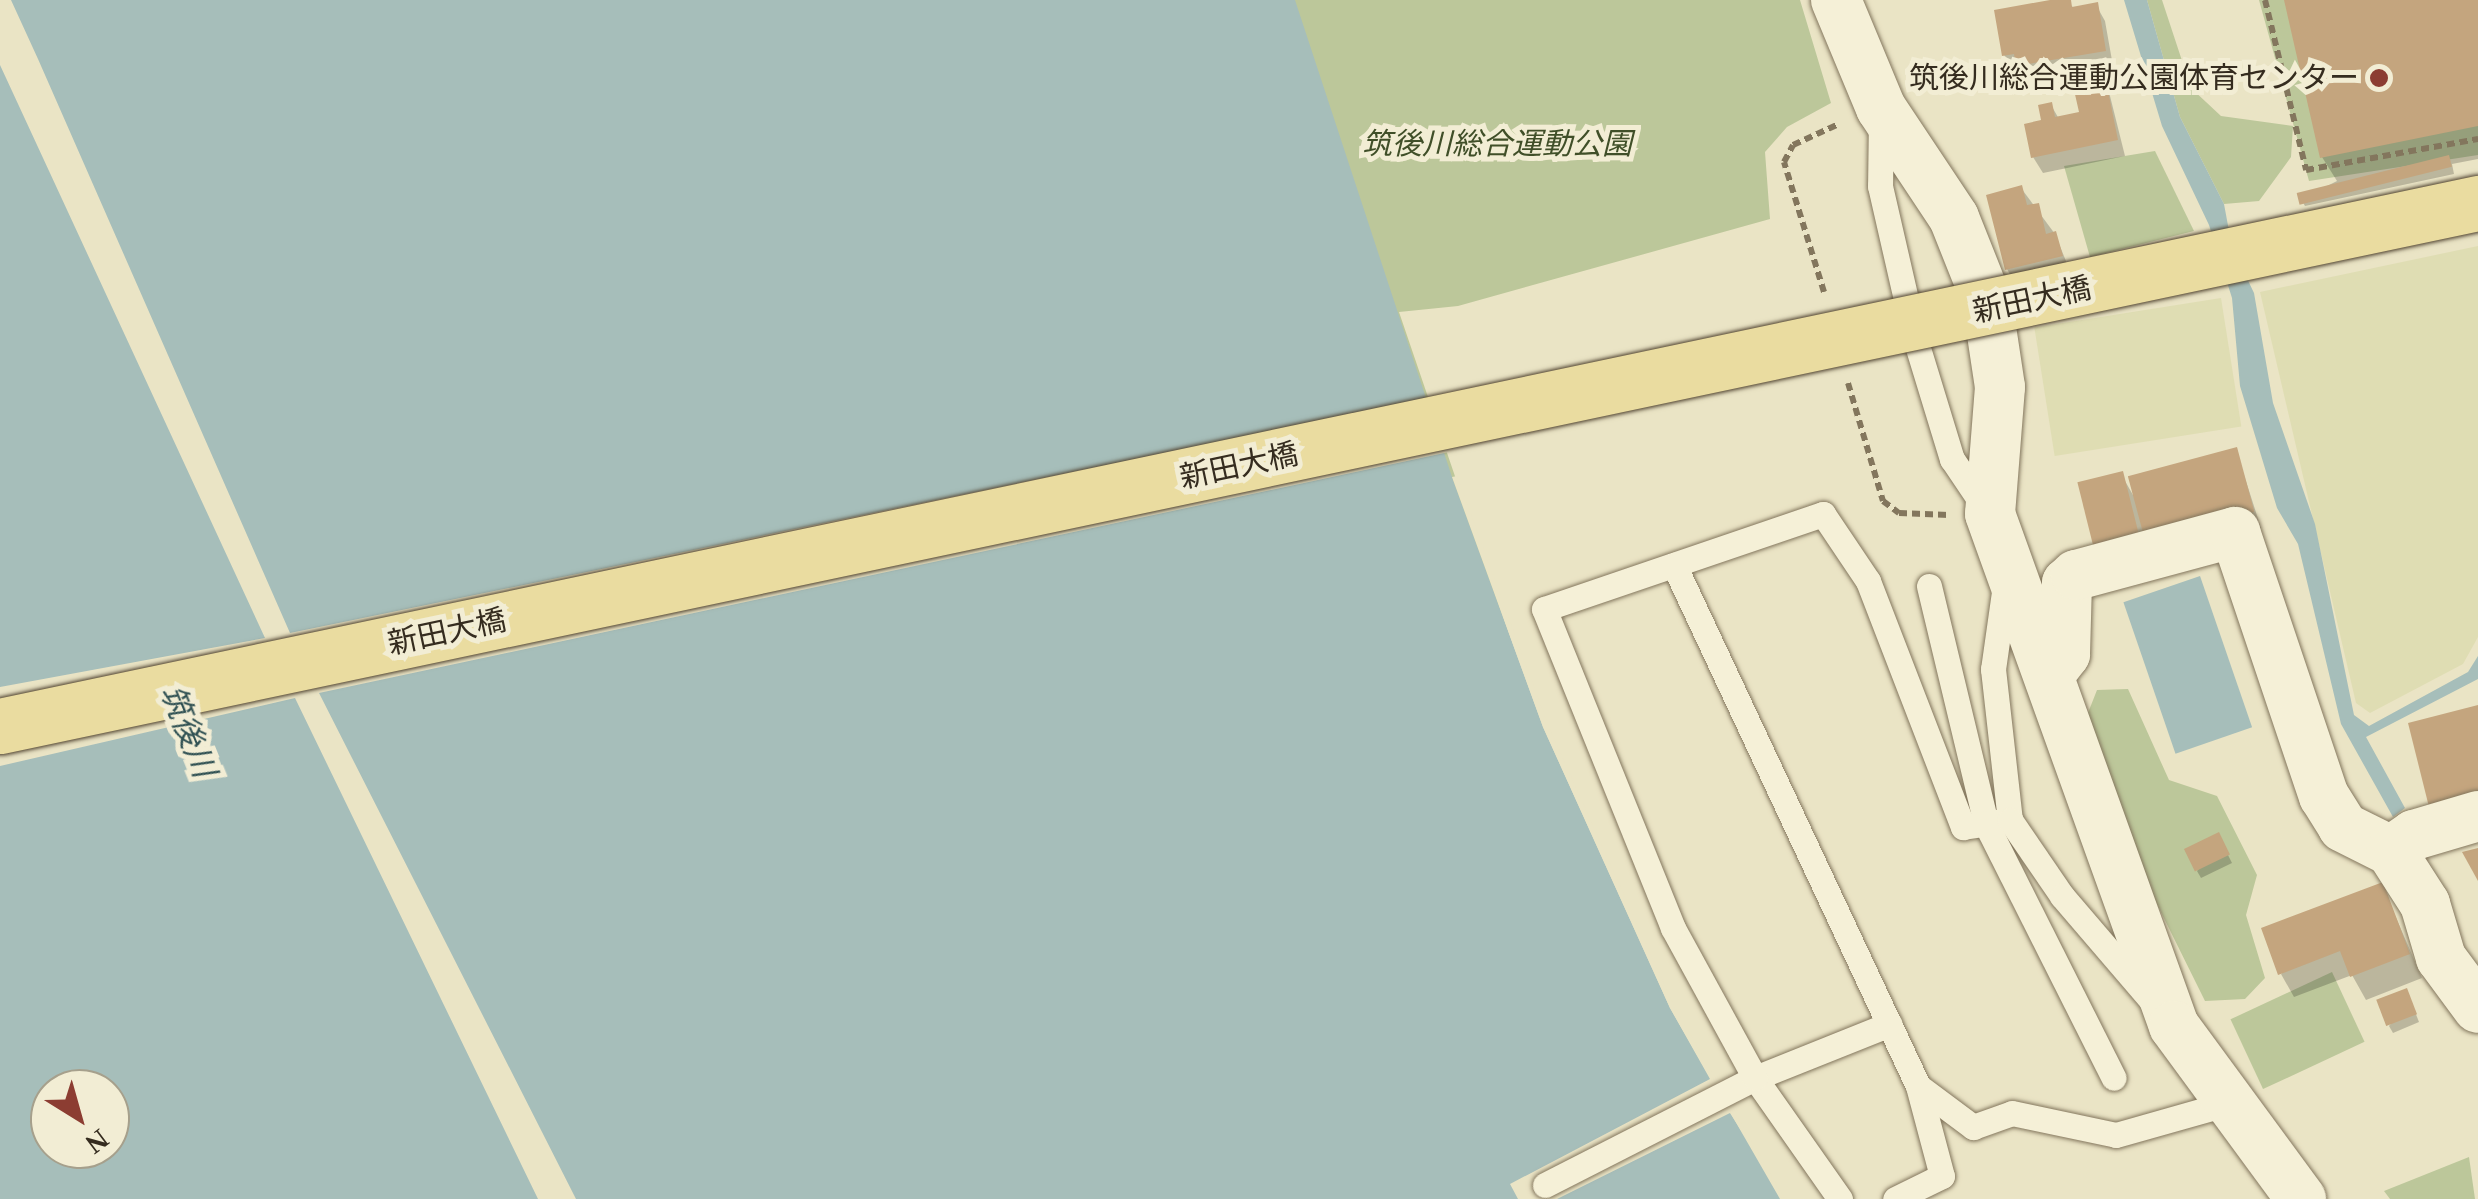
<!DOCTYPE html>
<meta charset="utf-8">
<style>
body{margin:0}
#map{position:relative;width:2478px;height:1199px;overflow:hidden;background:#eae4c5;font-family:"Times New Roman","Noto Sans JP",serif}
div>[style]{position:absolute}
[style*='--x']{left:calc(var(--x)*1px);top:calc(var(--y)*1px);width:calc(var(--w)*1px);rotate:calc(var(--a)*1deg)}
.farmland>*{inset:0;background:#dfddb3;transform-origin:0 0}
.green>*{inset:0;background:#bcc79a;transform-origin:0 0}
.water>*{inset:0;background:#a6beba;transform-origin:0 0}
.pier>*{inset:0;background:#eae4c5}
.shadow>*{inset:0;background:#0003}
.building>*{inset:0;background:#c4a57e;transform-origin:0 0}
.path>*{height:6px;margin-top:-3px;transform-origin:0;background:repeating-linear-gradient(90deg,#83765d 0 8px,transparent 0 13px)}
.roads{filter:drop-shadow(0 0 2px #83765d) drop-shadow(0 0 2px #83765d)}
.service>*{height:25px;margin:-12.5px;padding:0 12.5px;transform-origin:12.5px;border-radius:12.5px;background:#f5f0d7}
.minor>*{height:50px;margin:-25px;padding:0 25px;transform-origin:25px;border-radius:25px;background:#f5f0d7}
.bridges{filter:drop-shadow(0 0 2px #514431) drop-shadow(0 0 2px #514431)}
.primary-bridge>*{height:55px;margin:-27.5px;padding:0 27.5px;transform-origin:27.5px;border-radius:27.5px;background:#eadca0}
.dots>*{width:28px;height:28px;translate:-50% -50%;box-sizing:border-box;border:5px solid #f2edd4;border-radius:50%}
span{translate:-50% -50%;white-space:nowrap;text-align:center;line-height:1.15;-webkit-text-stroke:10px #f2edd4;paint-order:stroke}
.poi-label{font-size:30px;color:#352c1f}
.right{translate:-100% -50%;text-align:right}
.park-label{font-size:30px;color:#404f28;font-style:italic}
.street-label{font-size:30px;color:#352c1f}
.water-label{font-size:32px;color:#305153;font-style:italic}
.north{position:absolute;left:30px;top:1069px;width:100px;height:100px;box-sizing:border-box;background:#f2edd4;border:2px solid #a6a08c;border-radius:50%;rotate:143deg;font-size:28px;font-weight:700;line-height:40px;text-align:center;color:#352c1f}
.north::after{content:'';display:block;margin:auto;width:35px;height:45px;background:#8c3d32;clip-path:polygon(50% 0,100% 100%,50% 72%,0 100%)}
</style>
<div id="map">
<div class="farmland">
<div style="clip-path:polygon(2478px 246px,2478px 637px,2463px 664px,2370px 713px,2356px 703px,2260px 292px)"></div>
<div style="left:2221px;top:298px;width:130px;height:189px;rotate:81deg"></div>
</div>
<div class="green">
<div style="clip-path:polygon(1228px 0,1800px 0,1831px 103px,1787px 127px,1765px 152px,1770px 219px,1458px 306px,1399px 312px,1668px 1101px)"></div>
<div style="clip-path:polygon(2147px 0,2162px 0,2191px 88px,2221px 116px,2293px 126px,2291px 157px,2259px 201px,2224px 204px,2180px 117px)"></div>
<div style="clip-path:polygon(2259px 0,2478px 0,2478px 155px,2309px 181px)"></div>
<div style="clip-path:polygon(2155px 151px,2194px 231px,2090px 257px,2064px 166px)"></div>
<div style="clip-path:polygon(2128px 689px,2169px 780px,2217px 796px,2257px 875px,2246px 915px,2265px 978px,2245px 999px,2205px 1001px,2146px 882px,2086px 718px,2097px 690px)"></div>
<div style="left:2332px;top:972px;width:77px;height:112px;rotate:65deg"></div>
<div style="clip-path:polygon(2469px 1157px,2475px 1199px,2390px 1199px,2384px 1191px)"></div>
</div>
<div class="water">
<div style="clip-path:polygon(evenodd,0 0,1295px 0,1452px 477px,1543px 727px,1670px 1008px,1780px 1199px,0 1199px,0 0,50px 1089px,110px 1089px,110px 1149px,50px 1149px,50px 1089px)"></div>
<div style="clip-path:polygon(2124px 0,2147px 0,2180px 117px,2224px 204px,2232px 247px,2254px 293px,2273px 403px,2315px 524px,2354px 715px,2369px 726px,2468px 672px,2478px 656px,2478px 679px,2366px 737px,2405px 808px,2393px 817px,2341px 724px,2298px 544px,2277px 508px,2240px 386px,2232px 298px,2209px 225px,2162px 126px)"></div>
<div style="left:2200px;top:576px;width:160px;height:81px;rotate:71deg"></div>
</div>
<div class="pier">
<div style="clip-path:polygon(0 0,11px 0,38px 59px,290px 633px,1432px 398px,1449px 452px,319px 693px,576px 1199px,538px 1199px,295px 698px,0 766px,0 687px,265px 638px,0 65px)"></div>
<div style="clip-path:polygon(1457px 476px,1548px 725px,1674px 1006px,1785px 1199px,1730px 1113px,1557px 1199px,1518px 1199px,1510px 1184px,1710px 1079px,1670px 1008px,1543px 727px,1452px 477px)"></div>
</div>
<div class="shadow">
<div style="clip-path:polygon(2065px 0,2075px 9px,2096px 5px,2105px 21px,2113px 66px,2103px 68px,2125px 156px,2043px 173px,2033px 157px,2051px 105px,2059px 119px,2082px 114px,2073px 73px,2028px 81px,2004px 55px)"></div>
<div style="clip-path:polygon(2287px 0,2478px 0,2478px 159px,2452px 164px,2454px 174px,2305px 206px,2301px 199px,2337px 181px,2322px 157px)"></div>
<div style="clip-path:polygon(2021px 188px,2055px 234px,2070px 271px,2016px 285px,2007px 269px)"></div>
<div style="clip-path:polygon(2236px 450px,2261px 528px,2106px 568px,2121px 474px,2133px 495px)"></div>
<div style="clip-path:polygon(2222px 843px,2232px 863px,2201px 878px,2197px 871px)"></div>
<div style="clip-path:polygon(2382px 885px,2422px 978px,2366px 1000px,2352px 975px,2294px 997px,2281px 974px)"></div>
<div style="clip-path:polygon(2410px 999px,2419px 1022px,2393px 1033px,2389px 1026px)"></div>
</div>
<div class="building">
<div style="clip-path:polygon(2050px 0,2071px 0,2072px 7px,2098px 2px,2106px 51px,2016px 66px,2014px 54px,2002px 56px,1994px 10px)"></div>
<div style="clip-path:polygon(2284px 0,2478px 0,2478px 126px,2320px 158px)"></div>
<div style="clip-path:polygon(2102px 61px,2118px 140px,2031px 158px,2024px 124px,2041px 120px,2038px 105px,2052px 102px,2055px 117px,2079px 112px,2069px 68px)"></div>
<div style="left:2449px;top:155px;width:12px;height:157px;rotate:76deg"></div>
<div style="clip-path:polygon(2022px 185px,2027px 205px,2039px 203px,2046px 234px,2056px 231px,2063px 256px,2005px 270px,1986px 195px)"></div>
<div style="left:2237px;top:447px;width:67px;height:113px;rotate:75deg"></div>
<div style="left:2123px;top:471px;width:73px;height:47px;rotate:76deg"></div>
<div style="clip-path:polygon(2478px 705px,2478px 794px,2429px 807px,2408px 723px)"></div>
<div style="left:2219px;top:832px;width:25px;height:39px;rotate:64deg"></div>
<div style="clip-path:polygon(2478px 848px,2478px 881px,2462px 852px)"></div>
<div style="clip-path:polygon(2383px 882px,2410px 954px,2350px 977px,2340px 951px,2278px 975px,2261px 928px)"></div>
<div style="left:2407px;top:988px;width:28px;height:33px;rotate:69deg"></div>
</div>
<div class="path">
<div style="--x:2265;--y:0;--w:175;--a:76.4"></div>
<div style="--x:2306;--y:170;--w:175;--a:-10.2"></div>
<div style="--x:1824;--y:292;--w:136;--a:-107.1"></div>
<div style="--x:1784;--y:162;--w:19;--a:-62"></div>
<div style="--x:1793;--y:145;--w:51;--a:-24.5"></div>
<div style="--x:1848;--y:383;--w:123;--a:73.5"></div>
<div style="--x:1883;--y:501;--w:20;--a:37"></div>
<div style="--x:1899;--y:513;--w:50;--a:2.3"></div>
</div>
<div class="roads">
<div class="service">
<div style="--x:1881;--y:118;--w:68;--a:90.8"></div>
<div style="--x:1880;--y:186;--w:153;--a:77.1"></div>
<div style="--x:1914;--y:335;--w:130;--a:73"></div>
<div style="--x:1952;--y:459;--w:59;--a:56"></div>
<div style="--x:1674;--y:565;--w:575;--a:64.9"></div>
<div style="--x:1918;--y:1086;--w:93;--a:75.1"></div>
<div style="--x:1942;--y:1176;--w:52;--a:153.9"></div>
<div style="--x:2005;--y:585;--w:85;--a:98.1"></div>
<div style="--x:1993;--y:669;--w:152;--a:83.6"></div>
<div style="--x:1929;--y:586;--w:245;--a:76.5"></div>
<div style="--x:1986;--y:824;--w:284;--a:63.3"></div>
<div style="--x:1918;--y:1086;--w:69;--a:36.7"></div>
<div style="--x:1973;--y:1127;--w:41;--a:-19.7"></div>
<div style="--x:2012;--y:1113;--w:106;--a:11.9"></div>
<div style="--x:2116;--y:1135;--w:117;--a:-15.8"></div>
<div style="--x:1545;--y:1185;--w:236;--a:-27"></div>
<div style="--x:1755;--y:1078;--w:145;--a:-21.8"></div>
<div style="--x:1840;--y:1199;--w:148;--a:-125.1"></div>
<div style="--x:1755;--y:1078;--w:171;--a:-118.7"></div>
<div style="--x:1673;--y:928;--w:344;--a:-112"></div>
<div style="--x:1544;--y:609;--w:295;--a:-18.8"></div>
<div style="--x:1823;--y:514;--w:81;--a:56.1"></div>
<div style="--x:1868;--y:581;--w:264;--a:68.9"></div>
<div style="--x:1963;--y:827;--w:48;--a:-8.5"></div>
<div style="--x:2010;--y:820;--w:92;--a:55.6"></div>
<div style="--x:2062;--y:896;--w:137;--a:49.4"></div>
</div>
<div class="minor">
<div style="--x:1836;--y:0;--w:117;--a:67.4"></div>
<div style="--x:1881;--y:108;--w:132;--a:56.4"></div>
<div style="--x:1954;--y:218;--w:89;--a:68.3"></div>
<div style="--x:1987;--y:301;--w:87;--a:81.4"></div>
<div style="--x:2000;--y:387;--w:127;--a:94.5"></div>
<div style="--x:1990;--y:514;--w:544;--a:70.23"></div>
<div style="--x:2174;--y:1026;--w:215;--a:53.7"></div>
<div style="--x:2051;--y:672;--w:23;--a:-52"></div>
<div style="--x:2065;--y:654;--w:71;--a:-88.4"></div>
<div style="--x:2067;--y:583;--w:12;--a:-42"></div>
<div style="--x:2076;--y:575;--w:165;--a:-15.1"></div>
<div style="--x:2235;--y:532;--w:279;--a:71.4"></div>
<div style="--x:2324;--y:796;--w:36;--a:58"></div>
<div style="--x:2343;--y:827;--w:54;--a:26.6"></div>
<div style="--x:2391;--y:851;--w:28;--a:-35"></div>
<div style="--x:2414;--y:835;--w:67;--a:-16.5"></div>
<div style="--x:2391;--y:851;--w:63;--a:57.3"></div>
<div style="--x:2425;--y:904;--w:56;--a:73.5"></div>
<div style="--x:2441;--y:958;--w:62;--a:53.5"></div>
</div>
</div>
<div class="bridges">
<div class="primary-bridge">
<div style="--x:0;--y:726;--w:2533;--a:-11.92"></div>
</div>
</div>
<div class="dots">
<div style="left:2379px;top:78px;background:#8c3d32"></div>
</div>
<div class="poi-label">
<span class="right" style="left:2359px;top:78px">筑後川総合運動公園体育センター</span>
</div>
<div class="park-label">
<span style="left:1497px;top:144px">筑後川総合運動公園</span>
</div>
<div class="street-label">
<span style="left:2032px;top:300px;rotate:-12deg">新田大橋</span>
<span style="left:1239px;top:466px;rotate:-12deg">新田大橋</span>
<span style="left:447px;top:632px;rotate:-12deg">新田大橋</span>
</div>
<div class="water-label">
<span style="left:188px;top:731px;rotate:68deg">筑後川</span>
</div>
<div class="north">N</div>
</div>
